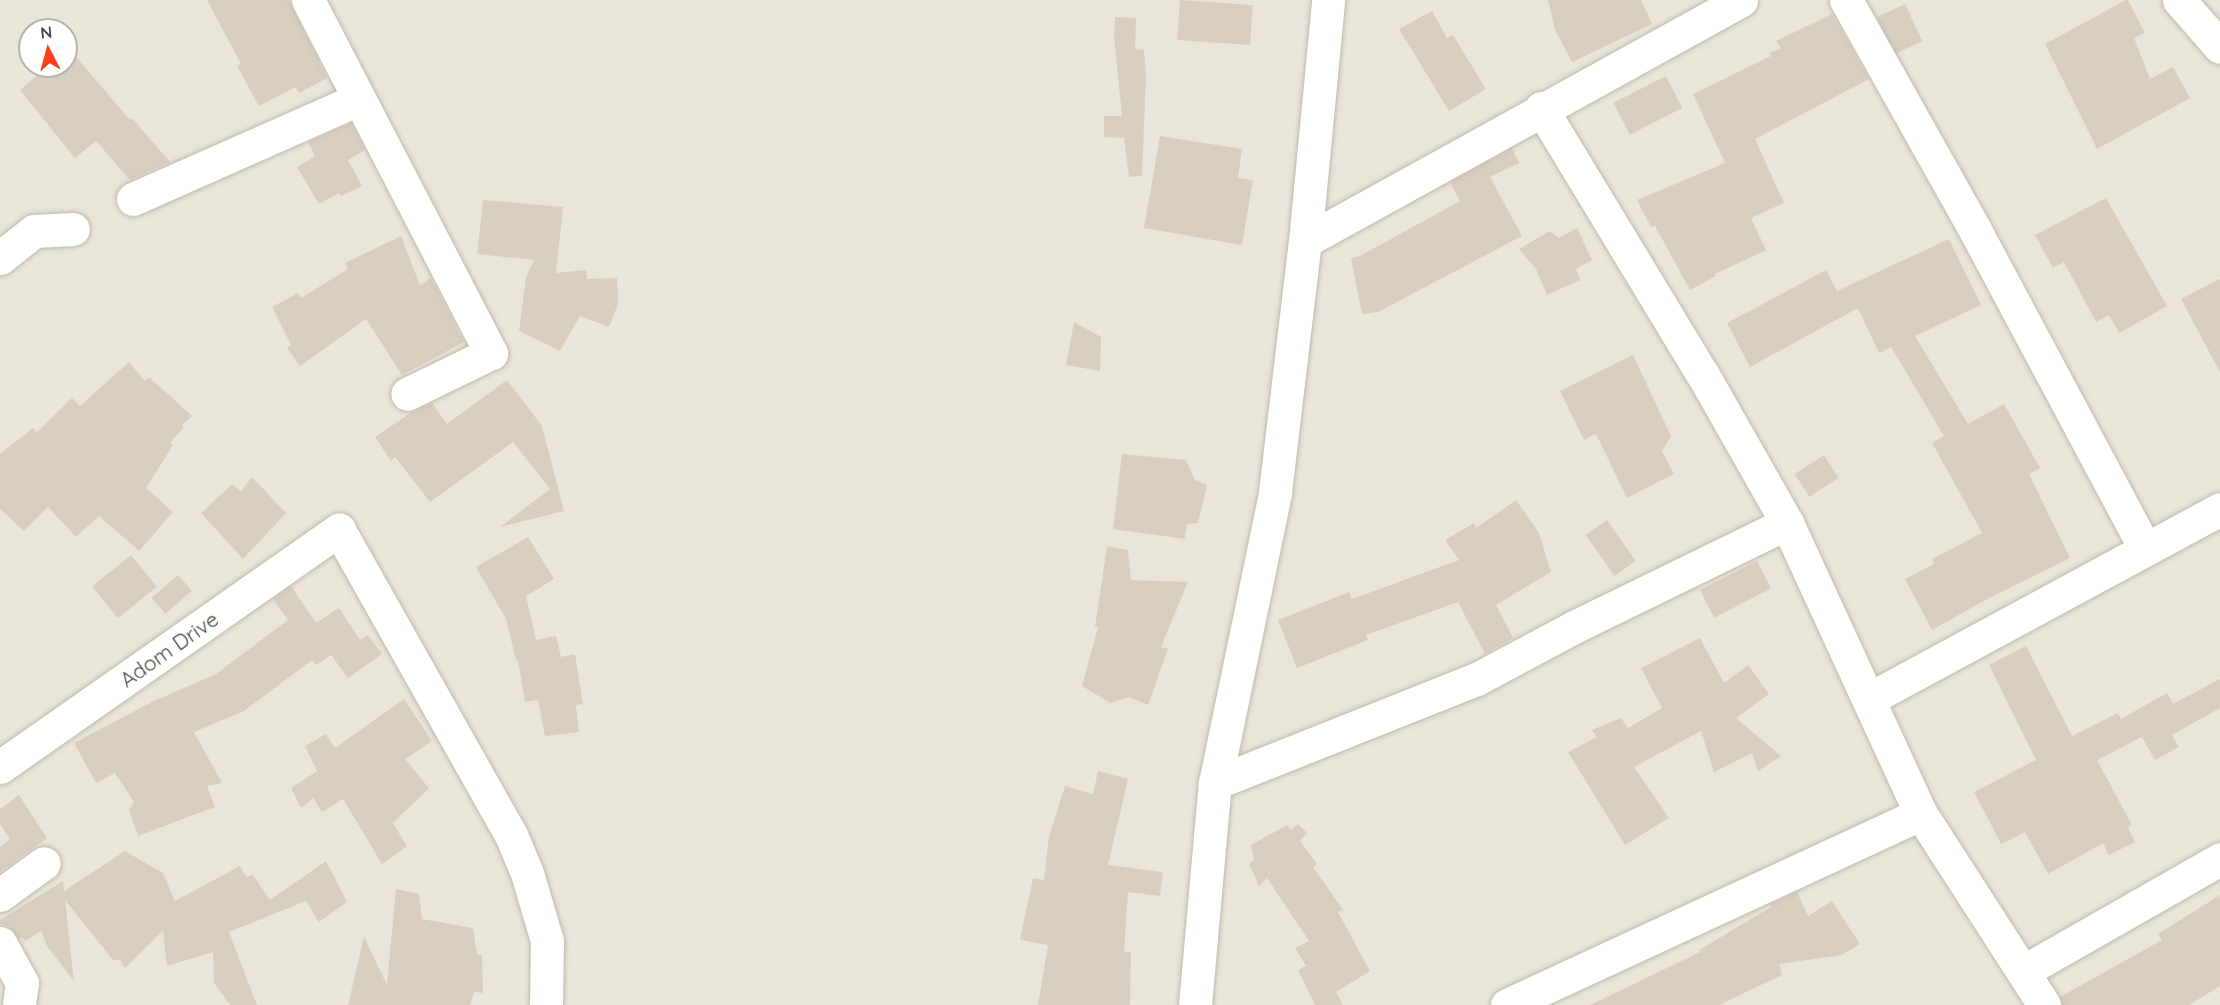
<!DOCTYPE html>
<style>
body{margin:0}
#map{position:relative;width:2220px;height:1005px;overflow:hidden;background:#f6f3ec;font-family:Quicksand,sans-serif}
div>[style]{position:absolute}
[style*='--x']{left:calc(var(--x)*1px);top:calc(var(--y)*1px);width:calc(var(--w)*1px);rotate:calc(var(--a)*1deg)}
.residential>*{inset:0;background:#eae5da}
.building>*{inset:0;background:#d8cfc1;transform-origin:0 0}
.roads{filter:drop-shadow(0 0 2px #c2bbae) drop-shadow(0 0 2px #c2bbae)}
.minor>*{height:33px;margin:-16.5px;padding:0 16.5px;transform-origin:16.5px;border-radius:16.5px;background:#fff}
span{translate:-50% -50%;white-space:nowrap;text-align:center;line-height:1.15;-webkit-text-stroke:5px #fff;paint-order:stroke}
.street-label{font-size:21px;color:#4b4439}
.north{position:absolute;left:18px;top:18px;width:60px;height:60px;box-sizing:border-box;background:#fff;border:2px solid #b7b4b0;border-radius:50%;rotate:354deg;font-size:16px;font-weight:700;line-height:24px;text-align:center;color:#4b4439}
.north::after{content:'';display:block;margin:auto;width:21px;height:27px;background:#fc3f1d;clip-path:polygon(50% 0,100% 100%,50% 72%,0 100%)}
</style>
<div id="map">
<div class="residential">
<div style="clip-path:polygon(evenodd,0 0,2220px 0,2220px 1005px,0 1005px,0 0,30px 30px,66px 30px,66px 66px,30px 66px,30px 30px)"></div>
</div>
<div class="building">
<div style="clip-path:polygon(207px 0,289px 0,327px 78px,299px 93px,296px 87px,259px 106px,237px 66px,241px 64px)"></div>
<div style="left:1180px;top:0;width:73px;height:40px;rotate:4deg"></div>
<div style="clip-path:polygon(1548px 0,1641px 0,1652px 24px,1572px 62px,1555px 30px)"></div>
<div style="clip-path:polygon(2126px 0,2128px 0,2145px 33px,2134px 38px,2150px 79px,2173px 67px,2190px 98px,2097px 149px,2045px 44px)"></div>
<div style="left:1905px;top:4px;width:41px;height:31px;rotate:65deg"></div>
<div style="clip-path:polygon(1432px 11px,1447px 38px,1453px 35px,1486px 89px,1449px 111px,1399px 29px)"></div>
<div style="clip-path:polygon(1832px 14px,1869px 79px,1755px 139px,1784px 203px,1751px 218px,1766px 250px,1715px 274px,1716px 276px,1690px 290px,1655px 226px,1651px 227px,1637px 200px,1725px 163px,1693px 94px,1771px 56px,1770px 53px,1781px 48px,1776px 41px)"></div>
<div style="clip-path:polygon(1115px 17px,1136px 18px,1135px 49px,1144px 50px,1146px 76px,1142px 176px,1129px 177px,1124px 138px,1104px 137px,1104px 116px,1122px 116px,1114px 37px)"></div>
<div style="clip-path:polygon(66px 45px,130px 120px,132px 118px,170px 162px,130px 180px,96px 141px,75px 158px,20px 90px,48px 66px,66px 66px)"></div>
<div style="left:1666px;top:76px;width:36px;height:59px;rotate:63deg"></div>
<div style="clip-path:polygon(351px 123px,365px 150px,348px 160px,362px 186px,341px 196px,339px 193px,319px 204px,297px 167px,315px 156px,308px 142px)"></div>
<div style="clip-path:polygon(1160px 136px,1242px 149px,1238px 178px,1253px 180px,1242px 245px,1144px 228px)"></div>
<div style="clip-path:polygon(1512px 148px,1519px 163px,1490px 177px,1522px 236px,1378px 312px,1362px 314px,1351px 258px,1360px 256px,1460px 201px,1450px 182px)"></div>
<div style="clip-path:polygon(2106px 198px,2167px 306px,2119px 333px,2109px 315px,2096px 322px,2064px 262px,2053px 268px,2035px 235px)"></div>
<div style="clip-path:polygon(483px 200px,563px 207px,556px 273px,586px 270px,587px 279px,617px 278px,618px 304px,609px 327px,580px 316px,560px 351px,519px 331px,526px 277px,534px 260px,477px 254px)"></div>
<div style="clip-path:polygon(1577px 228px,1592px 260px,1576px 269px,1580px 280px,1547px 295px,1536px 269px,1519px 249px,1550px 231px,1559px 238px)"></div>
<div style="clip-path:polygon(401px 236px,420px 285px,431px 278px,464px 342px,402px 375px,366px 319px,300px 366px,287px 348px,291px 345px,272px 307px,298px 293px,301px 298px,348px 269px,345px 263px)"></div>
<div style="clip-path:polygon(1949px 239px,1981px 305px,1915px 336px,1968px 424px,2004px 404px,2040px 468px,2029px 474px,2070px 558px,1989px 598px,1932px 630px,1905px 579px,1934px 564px,1932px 559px,1982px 533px,1932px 443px,1944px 436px,1891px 347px,1879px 353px,1858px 308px,1750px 367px,1727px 323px,1826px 270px,1837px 291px)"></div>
<div style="clip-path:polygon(2220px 279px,2220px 372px,2181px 299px)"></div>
<div style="clip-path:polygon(1074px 322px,1101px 337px,1100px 371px,1066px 365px)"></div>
<div style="clip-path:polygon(1633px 355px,1671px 436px,1662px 451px,1674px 474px,1627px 498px,1596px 434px,1584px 440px,1560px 391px)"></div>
<div style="clip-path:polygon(129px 362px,145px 381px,149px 377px,192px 416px,182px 425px,184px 427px,170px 443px,173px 445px,146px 488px,173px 512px,139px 551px,99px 516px,76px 537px,48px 507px,24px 531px,0 509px,0 454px,33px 428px,37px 432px,72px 398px,80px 406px)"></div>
<div style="clip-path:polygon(507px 380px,542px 426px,564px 511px,500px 527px,550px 489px,513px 442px,430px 502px,395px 457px,391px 461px,375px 437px,412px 412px,432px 403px,447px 424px)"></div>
<div style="clip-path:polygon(1122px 454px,1186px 460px,1195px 480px,1207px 485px,1198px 523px,1187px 524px,1185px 539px,1113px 529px)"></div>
<div style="left:1824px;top:455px;width:27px;height:35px;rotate:57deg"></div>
<div style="clip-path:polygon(252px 477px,286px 513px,243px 559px,201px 513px,232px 484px,241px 491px)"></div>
<div style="clip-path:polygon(1516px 500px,1539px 533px,1551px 572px,1496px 605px,1513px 638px,1485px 654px,1458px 602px,1366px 635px,1368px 640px,1297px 668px,1278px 620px,1349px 592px,1352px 599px,1459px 560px,1445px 540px,1474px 523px,1476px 528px)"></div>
<div style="left:1607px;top:520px;width:50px;height:26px;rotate:55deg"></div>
<div style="clip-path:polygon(528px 537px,554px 579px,526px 596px,536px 640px,556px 636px,561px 657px,575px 654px,583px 704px,576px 705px,579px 732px,545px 736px,538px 700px,525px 702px,518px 660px,516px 660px,506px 619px,476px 567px)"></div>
<div style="clip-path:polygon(1107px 546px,1128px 550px,1131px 580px,1188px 582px,1161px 647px,1168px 649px,1148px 705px,1129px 697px,1110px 703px,1082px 686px,1098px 627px,1095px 627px)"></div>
<div style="left:131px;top:555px;width:41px;height:50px;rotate:51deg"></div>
<div style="left:1757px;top:561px;width:31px;height:64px;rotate:63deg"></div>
<div style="left:178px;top:575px;width:21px;height:35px;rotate:49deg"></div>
<div style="clip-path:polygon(291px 586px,316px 623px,339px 608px,360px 640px,368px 635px,382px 654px,348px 678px,331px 655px,316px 665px,312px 660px,244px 711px,194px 732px,222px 783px,207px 786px,215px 807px,138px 836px,129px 810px,134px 802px,115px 773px,96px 783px,74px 743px,154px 701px,216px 674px,288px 620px,273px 599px)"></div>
<div style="clip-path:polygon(1700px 638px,1724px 683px,1748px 665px,1769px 694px,1736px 718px,1781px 756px,1758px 771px,1752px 753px,1714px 772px,1701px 731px,1634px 767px,1669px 818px,1625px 845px,1568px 752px,1597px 737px,1592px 730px,1621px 718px,1628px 728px,1662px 708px,1641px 668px)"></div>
<div style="clip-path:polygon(2026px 646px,2072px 736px,2118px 713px,2121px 719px,2167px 693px,2173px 704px,2220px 679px,2220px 708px,2172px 735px,2179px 747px,2155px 760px,2142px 737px,2097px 760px,2132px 825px,2128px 827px,2135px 842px,2109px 855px,2103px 843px,2048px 874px,2025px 832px,2001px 844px,1974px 792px,2036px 760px,1989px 665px)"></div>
<div style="clip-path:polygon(404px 699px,432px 741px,405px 759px,429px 788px,393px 823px,407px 846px,382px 864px,343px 799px,322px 812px,313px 798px,301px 808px,291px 788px,317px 771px,305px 746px,326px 734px,335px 748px)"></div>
<div style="clip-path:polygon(1098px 771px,1128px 779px,1108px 865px,1163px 872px,1160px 896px,1128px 892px,1124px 952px,1131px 952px,1130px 1005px,1038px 1005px,1048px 945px,1020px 940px,1033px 878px,1044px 880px,1049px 836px,1065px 786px,1093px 794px)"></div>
<div style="clip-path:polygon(19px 795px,47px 838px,0 872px,0 847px,10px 839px,0 824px,0 809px)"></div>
<div style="clip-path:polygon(1298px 824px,1307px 833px,1300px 841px,1317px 864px,1313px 867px,1343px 910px,1338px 912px,1370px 971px,1336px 992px,1343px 1005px,1315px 1005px,1298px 970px,1306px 966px,1295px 948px,1309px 941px,1267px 878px,1259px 886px,1249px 864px,1254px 859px,1251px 845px,1287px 825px,1291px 830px)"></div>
<div style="clip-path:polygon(125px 851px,163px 873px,175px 901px,240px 866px,246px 877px,253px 875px,270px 900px,326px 861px,347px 902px,319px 922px,306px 901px,229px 932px,257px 1005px,230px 1005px,214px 983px,213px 952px,167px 966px,163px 931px,125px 968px,120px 960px,113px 960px,65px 900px,74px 981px,47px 946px,41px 931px,25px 941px,22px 937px,19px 939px,10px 927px,0 924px,0 920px,63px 881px,64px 891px)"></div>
<div style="clip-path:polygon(396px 889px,419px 894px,422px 919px,473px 928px,477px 954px,482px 955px,483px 993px,474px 992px,470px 1005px,348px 1005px,364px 937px,387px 985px)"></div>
<div style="clip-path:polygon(1797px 892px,1808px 916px,1832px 901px,1860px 944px,1842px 955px,1779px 964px,1782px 975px,1719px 1005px,1590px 1005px,1700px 952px,1699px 950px,1771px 907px,1769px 905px)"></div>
<div style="clip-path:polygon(2220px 895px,2220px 986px,2189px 1005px,2063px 1005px,2060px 997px,2162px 940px,2158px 934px)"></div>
</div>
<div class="roads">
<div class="minor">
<div style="--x:308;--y:0;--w:398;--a:62.6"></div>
<div style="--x:491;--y:353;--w:93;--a:154"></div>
<div style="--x:1846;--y:0;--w:264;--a:60.7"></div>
<div style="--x:1975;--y:230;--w:361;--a:61.9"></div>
<div style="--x:2179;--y:0;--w:62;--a:48.9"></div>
<div style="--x:1541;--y:108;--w:312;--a:58.8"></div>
<div style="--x:1703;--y:375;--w:170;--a:60.4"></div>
<div style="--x:1787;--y:523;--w:320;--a:65.3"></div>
<div style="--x:1921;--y:814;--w:227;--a:57.2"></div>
<div style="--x:133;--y:199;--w:247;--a:-23.9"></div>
<div style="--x:1305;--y:241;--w:498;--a:-28.9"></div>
<div style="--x:0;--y:258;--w:43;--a:-38.5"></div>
<div style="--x:34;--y:231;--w:39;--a:-3"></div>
<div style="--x:1869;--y:699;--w:399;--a:-28.4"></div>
<div style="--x:0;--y:767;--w:414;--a:-35"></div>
<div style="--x:339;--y:530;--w:350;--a:60.6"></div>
<div style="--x:511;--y:835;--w:41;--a:67.2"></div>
<div style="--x:527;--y:873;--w:71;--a:73.6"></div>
<div style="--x:547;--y:941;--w:64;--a:90.9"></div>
<div style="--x:1215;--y:783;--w:282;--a:-21.7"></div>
<div style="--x:1477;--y:679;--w:112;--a:-28.2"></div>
<div style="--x:1576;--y:626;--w:235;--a:-26"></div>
<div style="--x:0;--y:895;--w:54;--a:-36"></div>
<div style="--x:0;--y:943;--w:46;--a:61.2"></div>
<div style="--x:22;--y:983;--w:22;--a:98"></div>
<div style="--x:2024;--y:971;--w:226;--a:-29.7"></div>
<div style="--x:1195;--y:1005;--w:223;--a:-84.9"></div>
<div style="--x:1215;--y:783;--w:297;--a:-78.3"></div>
<div style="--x:1275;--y:492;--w:253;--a:-83.2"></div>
<div style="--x:1305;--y:241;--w:242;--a:-84.5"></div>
<div style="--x:1507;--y:1005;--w:456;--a:-24.8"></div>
</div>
</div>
<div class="street-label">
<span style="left:169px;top:649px;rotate:-35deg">Adom Drive</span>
</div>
<div class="north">N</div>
</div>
